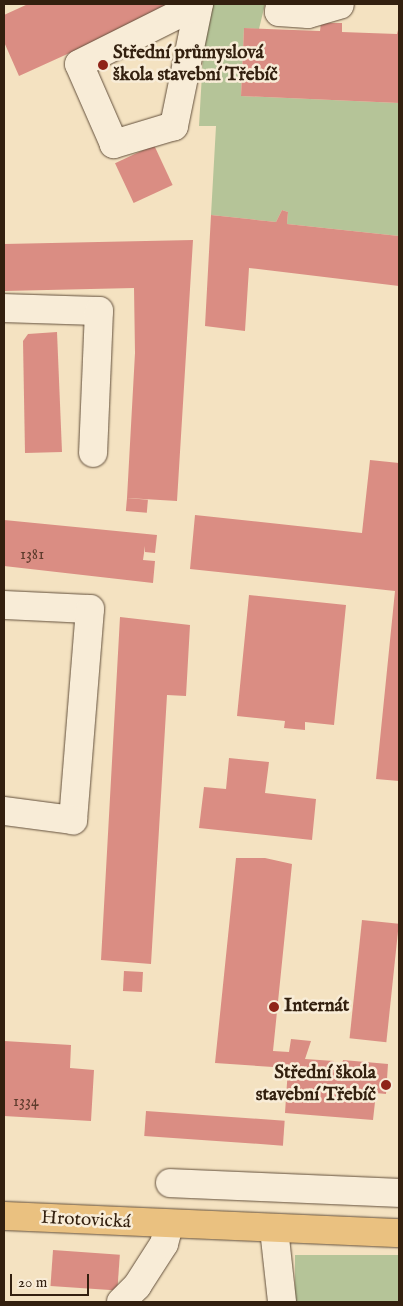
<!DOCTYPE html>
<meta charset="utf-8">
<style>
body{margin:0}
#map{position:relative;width:403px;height:1306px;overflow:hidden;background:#f4e2c1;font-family:"IM FELL English",serif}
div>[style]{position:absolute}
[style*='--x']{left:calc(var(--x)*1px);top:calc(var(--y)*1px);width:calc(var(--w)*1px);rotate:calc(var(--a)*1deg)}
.green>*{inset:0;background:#b5c498;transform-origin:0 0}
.building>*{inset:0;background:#da8d83;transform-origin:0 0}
.roads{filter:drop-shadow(0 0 1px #63503c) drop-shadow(0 0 1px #63503c)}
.minor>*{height:28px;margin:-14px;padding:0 14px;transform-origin:14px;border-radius:14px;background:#f8ecd7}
.major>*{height:28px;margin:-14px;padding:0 14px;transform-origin:14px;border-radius:14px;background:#eac180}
.dots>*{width:14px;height:14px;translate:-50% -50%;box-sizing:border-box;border:2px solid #f8ecd7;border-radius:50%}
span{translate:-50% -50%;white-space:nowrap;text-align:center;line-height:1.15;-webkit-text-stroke:5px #f8ecd7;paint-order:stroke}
.number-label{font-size:16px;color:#5d3b2c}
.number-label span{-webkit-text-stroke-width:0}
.poi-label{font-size:19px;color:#33200f;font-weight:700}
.left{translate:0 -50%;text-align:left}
.right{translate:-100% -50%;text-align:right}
.street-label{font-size:19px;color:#33200f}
.frame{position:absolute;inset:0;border:5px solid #33200f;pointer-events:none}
.scale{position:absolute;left:10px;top:1274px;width:79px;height:22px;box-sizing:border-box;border:2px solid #33200f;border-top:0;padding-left:6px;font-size:15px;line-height:18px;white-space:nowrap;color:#33200f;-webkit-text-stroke:4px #f8ecd7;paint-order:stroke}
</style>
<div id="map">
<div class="green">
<div style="clip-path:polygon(206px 4px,265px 4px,259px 29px,244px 28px,241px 96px,399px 103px,399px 236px,287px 224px,288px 212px,282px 210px,276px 222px,211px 215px,216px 126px,199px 126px)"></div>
<div style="left:295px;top:1255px;width:104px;height:47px"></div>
</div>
<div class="building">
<div style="clip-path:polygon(28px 4px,172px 4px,86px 49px,85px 46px,19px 76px,4px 42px,4px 15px)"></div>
<div style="clip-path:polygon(321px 23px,342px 23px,342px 32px,369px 33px,397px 34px,399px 26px,399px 103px,241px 96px,244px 28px,320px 31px)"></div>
<div style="left:154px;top:145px;width:44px;height:43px;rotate:65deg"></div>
<div style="clip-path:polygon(282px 210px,288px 212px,287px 224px,399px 236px,399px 286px,249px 268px,245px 331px,205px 326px,211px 215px,276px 222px)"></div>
<div style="clip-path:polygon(193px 240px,177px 501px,127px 498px,135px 353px,134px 288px,4px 291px,4px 244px)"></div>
<div style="clip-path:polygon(57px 332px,62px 452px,25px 453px,23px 341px,28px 334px)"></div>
<div style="clip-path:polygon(370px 460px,399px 463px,399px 781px,376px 779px,395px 591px,190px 569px,195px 515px,362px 533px)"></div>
<div style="left:127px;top:498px;width:21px;height:13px;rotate:5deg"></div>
<div style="clip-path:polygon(4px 520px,157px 535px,155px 553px,145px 552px,145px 546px,143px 560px,155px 561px,153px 583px,4px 566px)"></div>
<div style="clip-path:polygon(249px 595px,346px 605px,334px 725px,305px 722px,305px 730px,284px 728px,285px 721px,237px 716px)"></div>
<div style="clip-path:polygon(120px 617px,190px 625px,186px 696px,167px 695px,151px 964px,101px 960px)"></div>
<div style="clip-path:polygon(229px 758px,269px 762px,265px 793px,316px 799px,312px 840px,199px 828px,204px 787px,226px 789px)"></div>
<div style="clip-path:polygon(236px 858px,265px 858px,292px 864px,273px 1051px,289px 1052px,291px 1039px,311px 1041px,305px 1059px,334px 1061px,333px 1070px,341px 1071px,343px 1060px,388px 1064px,386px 1094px,376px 1093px,373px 1120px,285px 1113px,288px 1068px,215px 1063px)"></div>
<div style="left:362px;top:920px;width:37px;height:119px;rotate:6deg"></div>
<div style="left:124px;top:971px;width:19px;height:20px;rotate:3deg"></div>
<div style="clip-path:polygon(4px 1041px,71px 1045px,70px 1068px,94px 1070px,91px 1121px,4px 1116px)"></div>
<div style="left:146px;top:1111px;width:139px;height:25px;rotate:4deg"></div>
<div style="left:53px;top:1250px;width:67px;height:36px;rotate:4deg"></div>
</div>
<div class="roads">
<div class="minor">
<div style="--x:199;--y:4;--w:125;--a:101.6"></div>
<div style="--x:174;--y:126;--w:63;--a:163.3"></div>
<div style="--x:114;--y:144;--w:87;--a:-113.6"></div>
<div style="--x:79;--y:64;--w:134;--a:-26.6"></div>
<div style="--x:280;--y:4;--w:8;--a:97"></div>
<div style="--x:279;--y:12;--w:29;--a:4"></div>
<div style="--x:308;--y:14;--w:33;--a:-16"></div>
<div style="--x:4;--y:308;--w:95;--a:1.8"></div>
<div style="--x:99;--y:311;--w:142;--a:92.4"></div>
<div style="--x:4;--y:605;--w:86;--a:2.7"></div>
<div style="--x:90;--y:609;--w:212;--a:94.6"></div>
<div style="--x:73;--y:820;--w:70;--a:-172.6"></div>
<div style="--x:170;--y:1183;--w:229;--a:2.5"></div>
<div style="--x:274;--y:1229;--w:73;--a:83.7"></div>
<div style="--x:121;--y:1302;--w:23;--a:-45"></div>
<div style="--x:137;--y:1286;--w:50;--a:-57.3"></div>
<div style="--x:164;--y:1244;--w:20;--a:-75"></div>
</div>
<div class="major">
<div style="--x:4;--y:1216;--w:395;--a:2.5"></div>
</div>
</div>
<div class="dots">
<div style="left:103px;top:65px;background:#8f2418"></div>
<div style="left:274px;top:1007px;background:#8f2418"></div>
<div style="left:386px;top:1085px;background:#8f2418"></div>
</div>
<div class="number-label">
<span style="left:32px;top:555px">1381</span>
<span style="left:26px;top:1102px">1334</span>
</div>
<div class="poi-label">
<span class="left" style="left:113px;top:65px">Střední průmyslová<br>škola stavební Třebíč</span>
<span class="left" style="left:284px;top:1007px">Internát</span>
<span class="right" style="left:376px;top:1085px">Střední škola<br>stavební Třebíč</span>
</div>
<div class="street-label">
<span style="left:86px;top:1221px;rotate:3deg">Hrotovická</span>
</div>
<div class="frame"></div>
<div class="scale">20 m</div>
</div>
